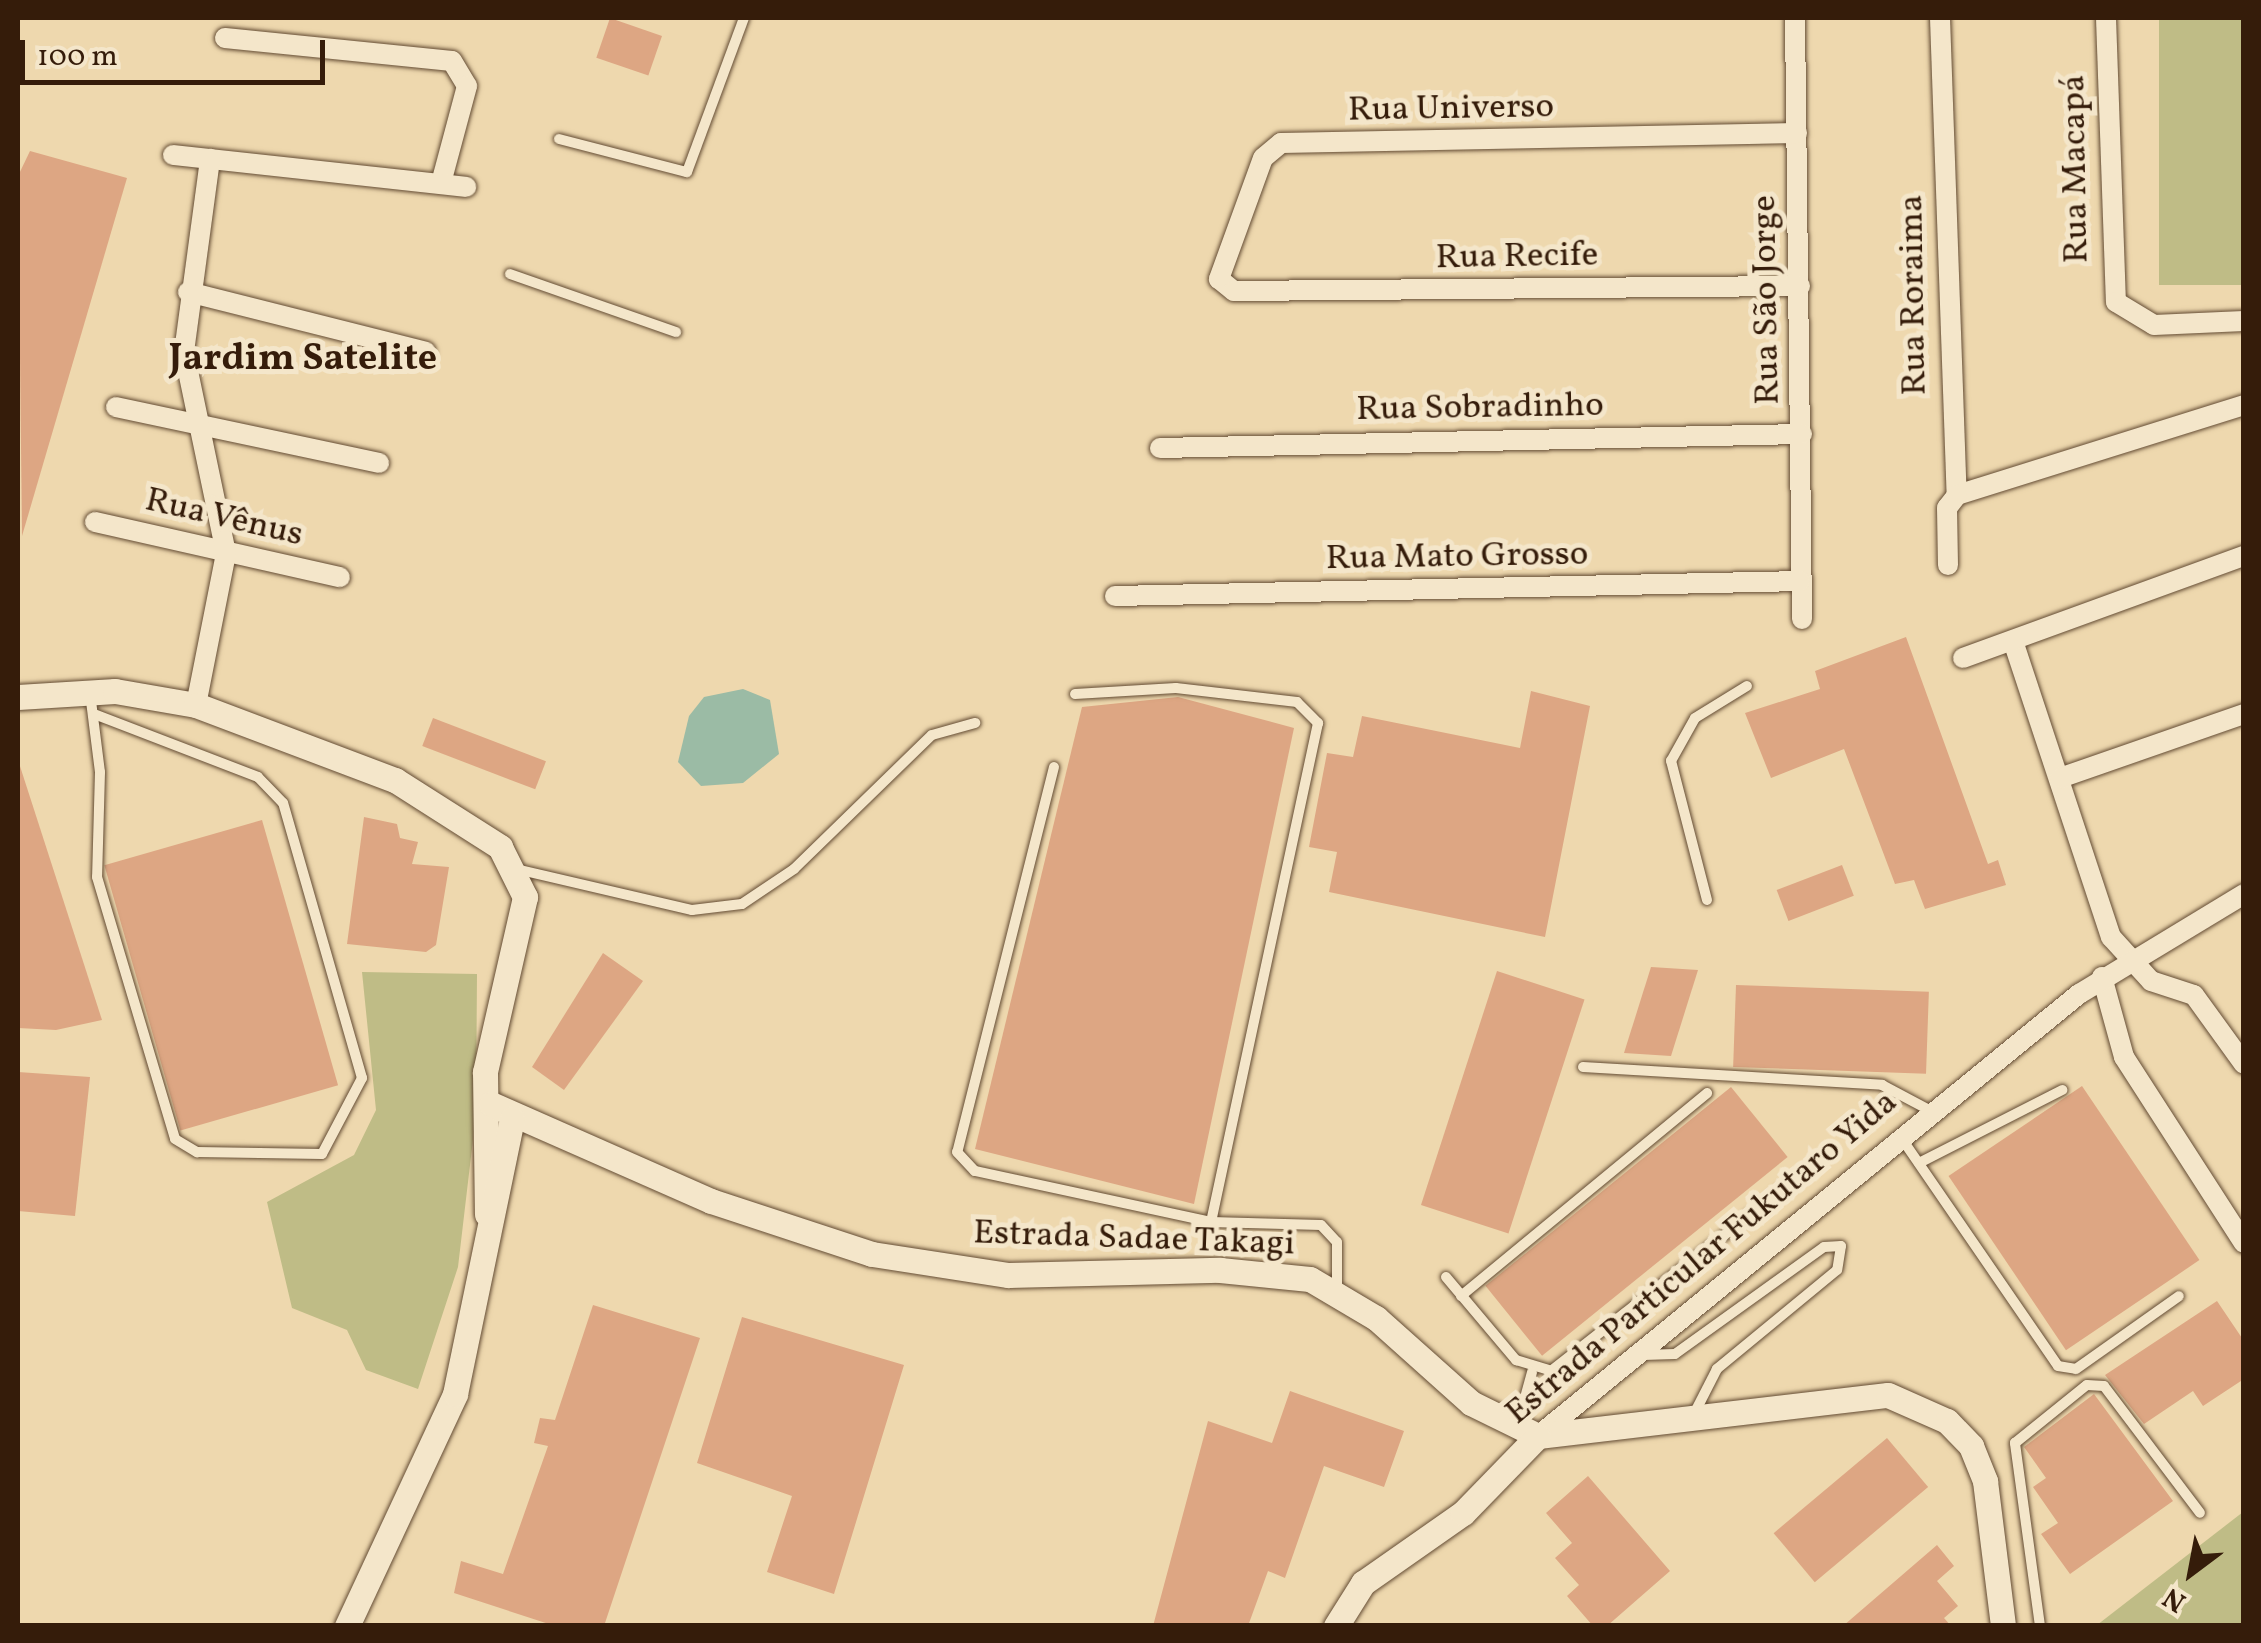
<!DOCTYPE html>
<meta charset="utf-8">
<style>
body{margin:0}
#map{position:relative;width:2261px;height:1643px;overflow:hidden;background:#eed8ae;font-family:Vollkorn,serif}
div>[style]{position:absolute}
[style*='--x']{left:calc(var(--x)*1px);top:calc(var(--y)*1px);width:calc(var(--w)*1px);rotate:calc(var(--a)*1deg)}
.green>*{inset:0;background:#bfbc86;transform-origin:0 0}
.water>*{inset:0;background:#9bbba5}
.building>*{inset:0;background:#dda683;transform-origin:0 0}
.roads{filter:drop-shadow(0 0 2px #634b33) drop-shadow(0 0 2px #634b33)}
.service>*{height:10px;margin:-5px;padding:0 5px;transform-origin:5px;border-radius:5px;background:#f4e6ca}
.minor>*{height:20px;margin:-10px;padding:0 10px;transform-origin:10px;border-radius:10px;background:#f4e6ca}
.tertiary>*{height:25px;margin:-12.5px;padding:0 12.5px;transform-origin:12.5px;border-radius:12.5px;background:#f4e6ca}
span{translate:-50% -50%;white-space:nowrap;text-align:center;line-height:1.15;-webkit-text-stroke:10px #f4e6ca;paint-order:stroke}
.street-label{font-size:35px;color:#351c0a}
.neighbourhood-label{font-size:38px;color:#351c0a;font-weight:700}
.frame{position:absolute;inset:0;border:20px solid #351c0a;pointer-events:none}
.north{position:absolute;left:2141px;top:1523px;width:100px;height:100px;-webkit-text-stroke:8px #f4e6ca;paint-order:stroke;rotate:212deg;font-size:28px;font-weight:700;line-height:40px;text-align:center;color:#351c0a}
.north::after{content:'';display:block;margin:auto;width:35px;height:45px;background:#351c0a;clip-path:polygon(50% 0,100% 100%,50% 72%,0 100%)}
.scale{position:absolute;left:20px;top:40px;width:305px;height:45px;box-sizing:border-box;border:5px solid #351c0a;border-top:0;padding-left:12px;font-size:30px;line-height:35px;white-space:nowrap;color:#351c0a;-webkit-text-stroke:8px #f4e6ca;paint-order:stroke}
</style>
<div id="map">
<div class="green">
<div style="left:2159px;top:18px;width:84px;height:267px"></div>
<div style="clip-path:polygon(362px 972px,477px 974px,476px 1114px,458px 1267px,418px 1389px,366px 1370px,347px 1330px,292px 1308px,267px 1202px,354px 1155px,376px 1110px)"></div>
<div style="clip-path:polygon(2243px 1512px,2243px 1625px,2097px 1625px)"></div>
</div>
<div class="water">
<div style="clip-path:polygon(743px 689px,770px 700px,779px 754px,743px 783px,701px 786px,678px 762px,689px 716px,704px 697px)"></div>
</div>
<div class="building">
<div style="left:610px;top:18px;width:55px;height:42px;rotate:19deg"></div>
<div style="clip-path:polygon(30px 151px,127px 178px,22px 536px,18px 176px)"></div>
<div style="clip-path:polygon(1906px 637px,1988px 864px,1998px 860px,2006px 885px,1925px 909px,1914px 880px,1895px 884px,1844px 749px,1771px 778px,1745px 713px,1820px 689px,1815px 671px)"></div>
<div style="clip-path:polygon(1531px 691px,1590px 706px,1545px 937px,1329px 892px,1337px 852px,1309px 847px,1327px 753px,1353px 757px,1362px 716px,1520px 748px)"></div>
<div style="clip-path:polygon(1178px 697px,1294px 728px,1194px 1204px,975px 1149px,1082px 707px)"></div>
<div style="left:433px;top:718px;width:121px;height:30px;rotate:21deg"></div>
<div style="clip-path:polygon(18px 760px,102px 1020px,56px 1030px,18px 1028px)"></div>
<div style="clip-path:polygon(364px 817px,397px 824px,400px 838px,418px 842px,412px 864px,449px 867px,436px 945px,426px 952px,347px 944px)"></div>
<div style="left:262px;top:820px;width:276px;height:164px;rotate:74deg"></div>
<div style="left:1842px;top:865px;width:33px;height:70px;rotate:69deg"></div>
<div style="clip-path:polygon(603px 953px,643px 981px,564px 1090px,532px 1067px)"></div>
<div style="clip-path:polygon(1651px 967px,1698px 970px,1671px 1056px,1624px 1053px)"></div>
<div style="left:1497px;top:971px;width:92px;height:246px;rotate:18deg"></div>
<div style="left:1736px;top:985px;width:193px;height:82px;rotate:2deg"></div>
<div style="clip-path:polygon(18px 1072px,90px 1077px,75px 1216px,18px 1211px)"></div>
<div style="left:2082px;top:1086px;width:210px;height:161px;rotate:56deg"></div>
<div style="left:1731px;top:1087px;width:90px;height:316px;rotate:51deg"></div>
<div style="clip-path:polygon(2217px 1301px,2244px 1341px,2244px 1379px,2203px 1406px,2193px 1391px,2144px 1424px,2105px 1375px)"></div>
<div style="clip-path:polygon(593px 1305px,700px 1338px,604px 1626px,555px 1626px,454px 1593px,461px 1561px,503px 1574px,548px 1446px,534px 1443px,540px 1418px,555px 1420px)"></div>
<div style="clip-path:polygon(742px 1317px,904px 1365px,834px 1594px,767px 1572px,792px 1496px,697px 1463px)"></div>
<div style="clip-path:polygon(1290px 1391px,1404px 1431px,1384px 1487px,1324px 1466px,1285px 1578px,1268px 1571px,1248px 1626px,1153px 1626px,1208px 1421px,1272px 1443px)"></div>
<div style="clip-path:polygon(2094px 1394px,2173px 1501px,2070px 1574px,2041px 1534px,2058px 1523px,2033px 1487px,2046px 1478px,2024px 1447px)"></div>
<div style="left:1887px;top:1438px;width:64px;height:148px;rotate:50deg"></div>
<div style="clip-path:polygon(1588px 1476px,1670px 1571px,1607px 1626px,1593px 1626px,1567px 1596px,1579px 1585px,1555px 1558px,1572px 1543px,1546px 1513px)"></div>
<div style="clip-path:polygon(1937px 1545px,1954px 1566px,1937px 1581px,1958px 1606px,1944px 1618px,1951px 1626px,1843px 1626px)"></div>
</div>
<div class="roads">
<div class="service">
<div style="--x:559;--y:139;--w:132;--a:14.5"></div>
<div style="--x:687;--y:172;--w:164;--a:-69.7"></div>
<div style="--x:510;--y:274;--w:176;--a:19.3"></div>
<div style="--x:90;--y:693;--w:80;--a:82.8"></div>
<div style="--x:100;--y:772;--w:105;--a:91.6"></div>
<div style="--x:97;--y:877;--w:273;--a:73.4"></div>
<div style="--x:175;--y:1139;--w:26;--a:31"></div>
<div style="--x:197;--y:1152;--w:125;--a:0.9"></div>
<div style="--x:322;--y:1154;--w:86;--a:-62.2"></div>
<div style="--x:362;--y:1078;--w:286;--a:-106"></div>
<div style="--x:283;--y:803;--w:36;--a:-134"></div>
<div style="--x:258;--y:777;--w:176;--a:-159"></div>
<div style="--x:1075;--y:694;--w:101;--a:-3.4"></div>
<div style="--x:1176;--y:688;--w:122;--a:6.6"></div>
<div style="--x:1297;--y:702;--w:30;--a:45"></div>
<div style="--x:1318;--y:723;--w:510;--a:102.1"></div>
<div style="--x:1211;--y:1222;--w:110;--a:1.6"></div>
<div style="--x:1321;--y:1225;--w:23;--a:47"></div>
<div style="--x:1337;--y:1242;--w:48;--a:90"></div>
<div style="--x:1054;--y:767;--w:397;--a:104.1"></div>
<div style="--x:957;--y:1152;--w:26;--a:47"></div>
<div style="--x:975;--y:1171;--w:241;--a:12.2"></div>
<div style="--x:516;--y:869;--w:181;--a:13.1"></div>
<div style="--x:692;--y:910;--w:50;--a:-6.8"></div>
<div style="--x:742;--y:904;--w:63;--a:-33.9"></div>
<div style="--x:794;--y:869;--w:192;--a:-44.2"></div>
<div style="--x:932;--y:735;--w:45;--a:-15.6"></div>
<div style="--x:1707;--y:900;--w:144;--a:-104.5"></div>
<div style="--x:1671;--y:761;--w:49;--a:-60.8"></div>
<div style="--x:1695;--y:718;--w:61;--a:-31.6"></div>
<div style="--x:1583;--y:1067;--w:300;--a:3.4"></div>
<div style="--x:1882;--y:1085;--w:58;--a:27.9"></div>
<div style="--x:1902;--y:1139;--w:275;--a:55.5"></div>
<div style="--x:2058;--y:1366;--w:18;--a:9"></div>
<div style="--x:2076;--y:1369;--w:126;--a:-35.3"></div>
<div style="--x:1919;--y:1163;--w:161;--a:-27"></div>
<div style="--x:1446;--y:1277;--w:109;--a:49.9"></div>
<div style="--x:1516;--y:1360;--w:37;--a:17"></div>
<div style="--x:1551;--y:1371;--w:306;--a:-38.1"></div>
<div style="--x:1461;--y:1296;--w:319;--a:-39.5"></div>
<div style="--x:1643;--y:1355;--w:32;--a:-2"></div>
<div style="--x:1675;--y:1354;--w:183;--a:-35.7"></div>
<div style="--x:1824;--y:1247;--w:17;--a:-3"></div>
<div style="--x:1841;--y:1246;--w:24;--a:99"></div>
<div style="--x:1837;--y:1270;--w:156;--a:140.5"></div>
<div style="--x:1717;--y:1369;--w:51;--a:117.1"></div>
<div style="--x:1518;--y:1423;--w:53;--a:-74.6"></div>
<div style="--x:2040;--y:1626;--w:185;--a:-97.8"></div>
<div style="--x:2015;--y:1443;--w:92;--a:-38.9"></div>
<div style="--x:2087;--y:1385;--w:17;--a:3"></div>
<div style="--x:2104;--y:1386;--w:159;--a:52.9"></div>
</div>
<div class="minor">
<div style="--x:1795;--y:18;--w:601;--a:89.33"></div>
<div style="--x:1940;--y:18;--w:477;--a:88"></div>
<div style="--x:2106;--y:18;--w:284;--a:88"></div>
<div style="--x:2116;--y:302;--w:44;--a:31.2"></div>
<div style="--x:2154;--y:325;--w:90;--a:-2.5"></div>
<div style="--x:225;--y:38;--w:228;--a:5.8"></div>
<div style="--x:452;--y:61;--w:29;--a:59"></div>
<div style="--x:467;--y:86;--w:100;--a:105"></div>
<div style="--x:1797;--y:133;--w:516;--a:178.89"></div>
<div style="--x:1281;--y:143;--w:23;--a:140"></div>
<div style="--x:1263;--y:158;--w:129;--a:110"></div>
<div style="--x:1219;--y:279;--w:19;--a:39"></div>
<div style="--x:1234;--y:291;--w:566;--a:-0.51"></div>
<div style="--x:173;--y:155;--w:295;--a:6.2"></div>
<div style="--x:188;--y:292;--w:245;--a:14.1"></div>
<div style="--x:116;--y:407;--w:269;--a:12"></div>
<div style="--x:1160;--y:448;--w:642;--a:-1.25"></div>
<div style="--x:1957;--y:495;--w:301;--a:-17.4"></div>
<div style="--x:95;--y:522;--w:251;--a:12.7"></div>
<div style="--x:1948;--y:565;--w:57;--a:-91"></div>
<div style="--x:1947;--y:508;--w:16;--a:-52"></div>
<div style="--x:1115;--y:596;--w:685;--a:-1.25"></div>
<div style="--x:2013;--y:641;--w:312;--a:71.7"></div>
<div style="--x:2111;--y:937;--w:59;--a:47.7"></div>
<div style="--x:2151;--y:981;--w:45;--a:18"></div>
<div style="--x:2194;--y:995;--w:85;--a:54.1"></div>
<div style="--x:1963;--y:658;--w:299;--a:-20"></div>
<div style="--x:196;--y:705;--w:155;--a:-78.8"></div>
<div style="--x:226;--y:553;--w:205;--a:-101.8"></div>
<div style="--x:184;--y:352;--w:195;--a:-82.3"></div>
<div style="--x:2060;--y:778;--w:195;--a:-19.2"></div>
<div style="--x:2102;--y:977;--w:83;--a:74.6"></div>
<div style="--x:2124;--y:1057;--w:221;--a:57.2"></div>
<div style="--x:1538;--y:1436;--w:699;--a:-39.25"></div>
<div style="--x:2079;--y:994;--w:193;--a:-31.2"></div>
</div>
<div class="tertiary">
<div style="--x:18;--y:697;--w:97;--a:-3.5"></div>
<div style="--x:115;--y:691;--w:82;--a:9.8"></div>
<div style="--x:196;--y:705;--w:213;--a:20.7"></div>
<div style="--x:395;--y:780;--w:125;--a:32.5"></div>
<div style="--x:500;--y:847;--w:56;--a:63.4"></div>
<div style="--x:525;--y:897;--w:180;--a:102.9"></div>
<div style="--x:485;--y:1072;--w:142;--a:89.2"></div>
<div style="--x:491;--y:1104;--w:240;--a:23.8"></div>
<div style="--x:711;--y:1201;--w:169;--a:18.2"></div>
<div style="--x:872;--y:1254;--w:138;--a:8.8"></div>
<div style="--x:1008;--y:1275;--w:212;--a:-1.4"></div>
<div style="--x:1220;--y:1270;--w:90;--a:5.7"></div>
<div style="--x:1310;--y:1279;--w:77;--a:30.6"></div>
<div style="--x:1376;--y:1318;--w:127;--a:41.8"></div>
<div style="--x:1471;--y:1403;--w:75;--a:26.2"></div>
<div style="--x:1538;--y:1436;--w:352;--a:-6.7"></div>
<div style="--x:1888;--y:1395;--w:64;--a:23.8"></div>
<div style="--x:1947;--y:1421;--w:35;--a:46"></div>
<div style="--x:1971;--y:1446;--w:38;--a:68"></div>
<div style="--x:1985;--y:1481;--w:146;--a:82.9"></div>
<div style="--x:347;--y:1626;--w:256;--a:-65"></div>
<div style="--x:455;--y:1394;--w:281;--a:-78.3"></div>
<div style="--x:1336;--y:1626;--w:51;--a:-57.9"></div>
<div style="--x:1363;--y:1583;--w:122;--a:-35"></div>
<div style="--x:1463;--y:1513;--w:107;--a:-45.8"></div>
</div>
</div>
<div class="street-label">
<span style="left:1451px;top:109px;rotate:-1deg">Rua Universo</span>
<span style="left:2076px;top:169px;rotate:-91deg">Rua Macapá</span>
<span style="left:1517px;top:257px;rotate:-1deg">Rua Recife</span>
<span style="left:1914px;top:295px;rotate:-91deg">Rua Roraima</span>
<span style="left:1767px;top:300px;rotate:-91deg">Rua São Jorge</span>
<span style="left:1480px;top:408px;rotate:-1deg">Rua Sobradinho</span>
<span style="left:224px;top:518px;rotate:13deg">Rua Vênus</span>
<span style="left:1457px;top:557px;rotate:-1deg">Rua Mato Grosso</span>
<span style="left:1134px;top:1239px;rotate:2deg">Estrada Sadae Takagi</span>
<span style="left:1702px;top:1258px;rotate:-40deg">Estrada Particular Fukutaro Yida</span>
</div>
<div class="neighbourhood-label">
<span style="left:303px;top:360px">Jardim Satelite</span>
</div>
<div class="frame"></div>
<div class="north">N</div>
<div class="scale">100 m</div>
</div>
